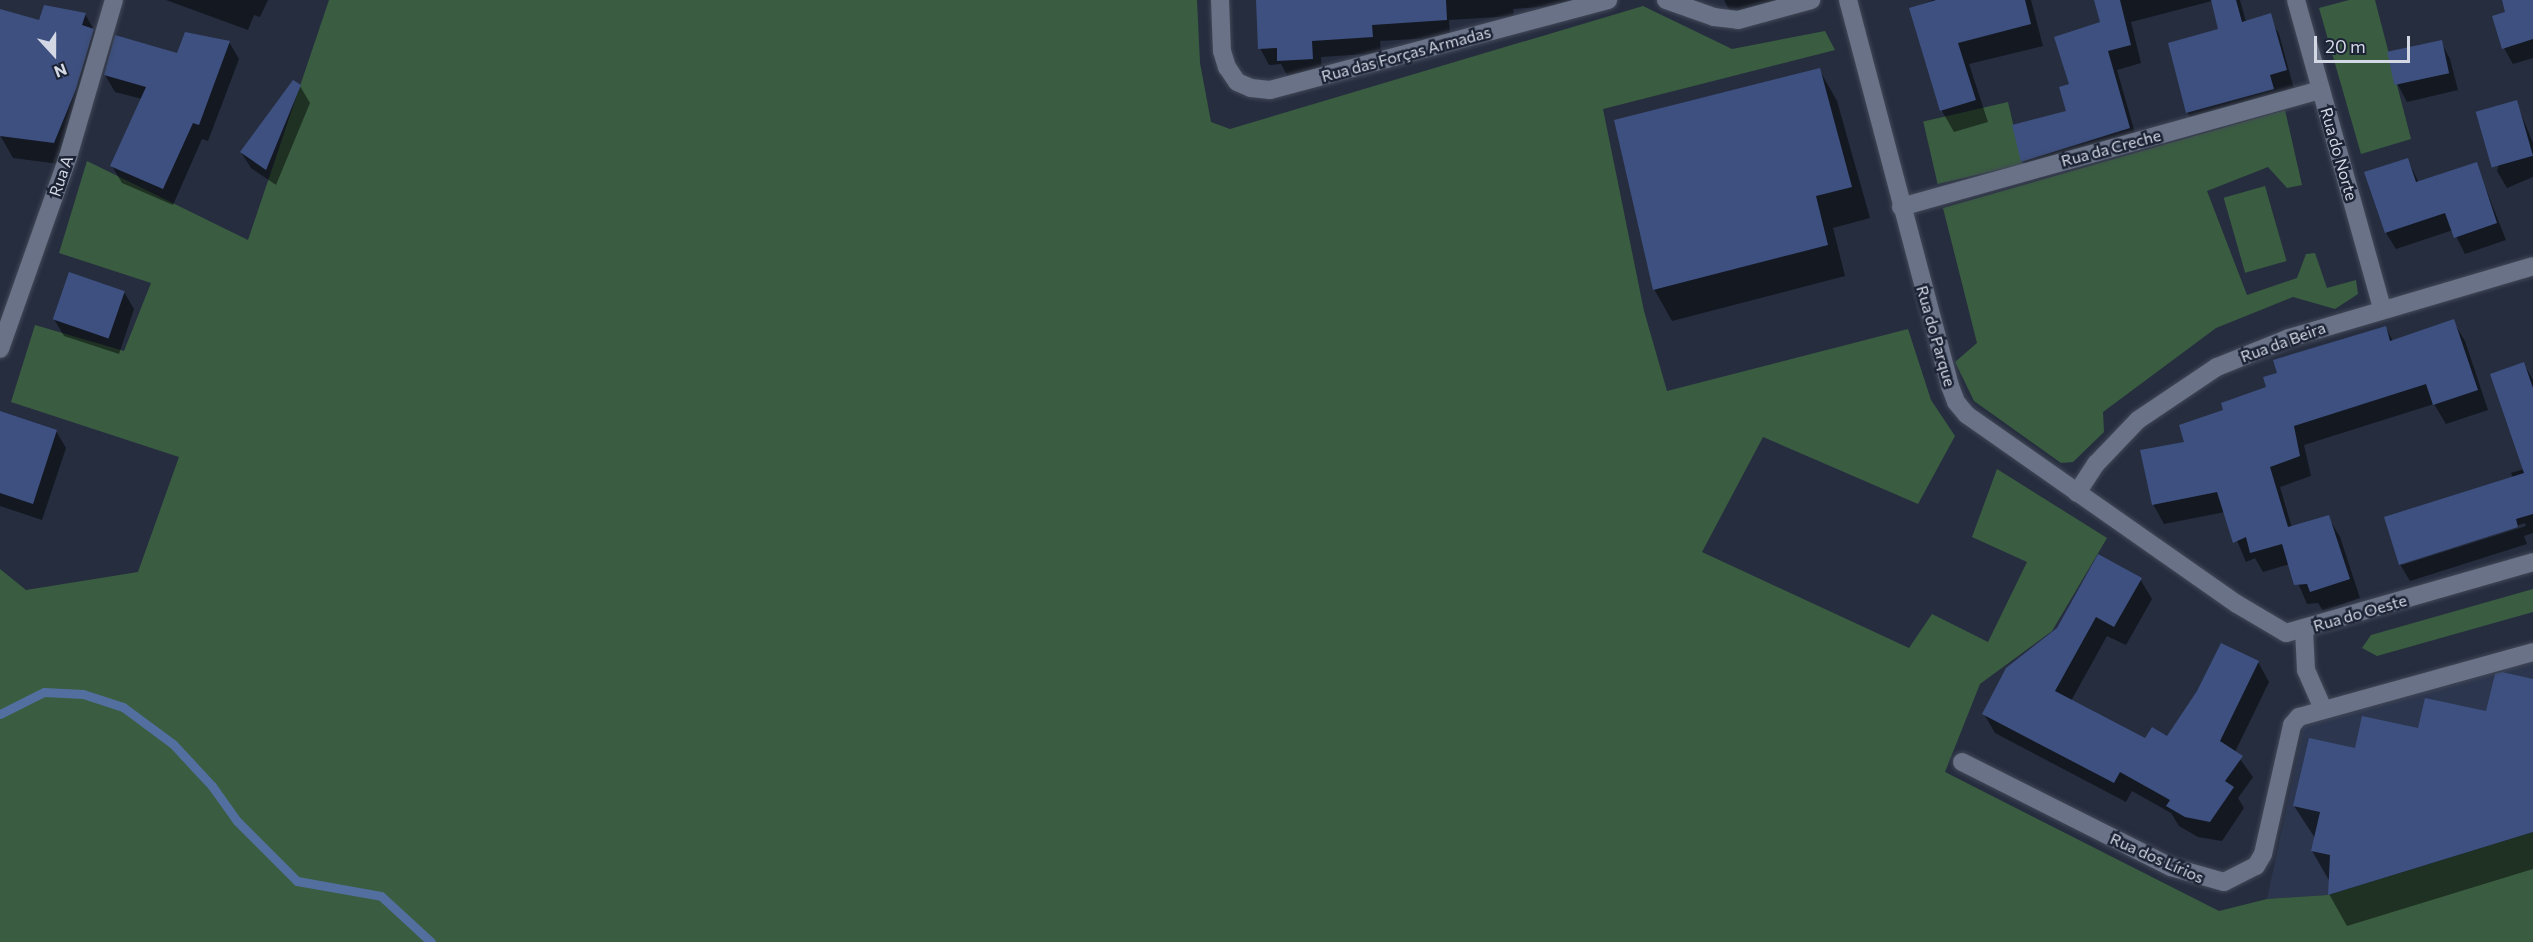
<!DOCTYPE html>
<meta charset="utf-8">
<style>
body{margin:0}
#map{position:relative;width:2533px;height:942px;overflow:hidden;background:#262d3f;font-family:Commissioner,sans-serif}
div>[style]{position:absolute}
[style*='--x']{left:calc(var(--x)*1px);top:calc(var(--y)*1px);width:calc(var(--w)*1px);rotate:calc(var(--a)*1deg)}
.built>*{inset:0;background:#2c364e}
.green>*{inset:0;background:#3a5d41;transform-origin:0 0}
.shadow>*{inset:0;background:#0007}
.stream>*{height:9px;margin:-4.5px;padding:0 4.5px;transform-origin:4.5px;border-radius:4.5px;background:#526f9f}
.building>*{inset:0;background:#3d5080;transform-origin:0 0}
.roads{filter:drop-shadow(0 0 2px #424857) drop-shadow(0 0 2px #424857)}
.minor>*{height:18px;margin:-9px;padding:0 9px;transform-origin:9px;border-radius:9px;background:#697287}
span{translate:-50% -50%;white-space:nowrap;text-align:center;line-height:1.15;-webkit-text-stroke:5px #1c2335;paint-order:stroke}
.street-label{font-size:16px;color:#d3d8e4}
.north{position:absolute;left:24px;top:24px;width:60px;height:60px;-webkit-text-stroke:4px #1c2335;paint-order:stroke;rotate:159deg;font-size:16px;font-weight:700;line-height:24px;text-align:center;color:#d3d8e4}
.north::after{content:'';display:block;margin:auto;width:21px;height:27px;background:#d3d8e4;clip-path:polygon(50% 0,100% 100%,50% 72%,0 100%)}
.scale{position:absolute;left:2314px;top:36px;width:96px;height:27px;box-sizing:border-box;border:3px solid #d3d8e4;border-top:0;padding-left:8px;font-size:18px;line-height:21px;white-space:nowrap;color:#d3d8e4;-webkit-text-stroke:4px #1c2335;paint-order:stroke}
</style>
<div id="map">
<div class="built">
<div style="clip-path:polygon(2533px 662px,2533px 832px,2328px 895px,2267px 899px,2304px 725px)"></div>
</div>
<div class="green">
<div style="clip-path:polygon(329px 0,1197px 0,1200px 63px,1211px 122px,1230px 129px,1643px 6px,1732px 49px,1825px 31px,1835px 50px,1603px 109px,1644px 311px,1667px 391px,1908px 329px,1931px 400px,1955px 436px,1918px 504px,1763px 437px,1702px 552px,1909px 648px,1932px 614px,1988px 642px,2027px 562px,1972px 537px,1997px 469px,2107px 538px,2052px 631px,1980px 684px,1945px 772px,2219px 911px,2267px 899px,2328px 895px,2533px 832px,2533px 942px,0 942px,0 569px,26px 590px,138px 572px,179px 457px,11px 402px,35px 325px,124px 351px,151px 283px,59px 253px,87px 161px,248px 240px)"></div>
<div style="clip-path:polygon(2349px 0,2375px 0,2411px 139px,2361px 154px,2319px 8px)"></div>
<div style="left:2008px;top:102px;width:64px;height:87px;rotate:77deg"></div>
<div style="clip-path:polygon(2285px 110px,2302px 185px,2287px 188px,2268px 167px,2207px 191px,2247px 295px,2297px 278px,2306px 254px,2315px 253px,2327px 288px,2356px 280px,2358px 294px,2335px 309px,2293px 297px,2216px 328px,2103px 412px,2104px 432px,2073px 462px,2061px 463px,1974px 401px,1955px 362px,1977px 343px,1943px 208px)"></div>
<div style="left:2265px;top:186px;width:78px;height:43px;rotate:74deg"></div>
<div style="clip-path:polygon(2533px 589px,2533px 612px,2377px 656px,2362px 648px,2371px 635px)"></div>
</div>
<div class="shadow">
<div style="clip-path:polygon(166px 0,268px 0,260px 17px,254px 15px,248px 30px)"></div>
<div style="clip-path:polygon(1257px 0,1578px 0,1579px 4px,1513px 9px,1514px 16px,1449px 20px,1450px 37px,1380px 41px,1381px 53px,1321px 57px,1322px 76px,1288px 77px,1281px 64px,1269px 65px,1260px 48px)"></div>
<div style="clip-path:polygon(1724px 0,1797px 0,1734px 19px)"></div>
<div style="clip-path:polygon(1933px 0,2031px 0,2043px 46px,1969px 64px,1988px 122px,1954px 132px,1942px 111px,1910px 9px)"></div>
<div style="clip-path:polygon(2095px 0,2240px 0,2246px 22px,2268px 15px,2279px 34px,2294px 89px,2198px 131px,2187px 112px,2220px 30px,2212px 1px,2131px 22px,2141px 63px,2117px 70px,2139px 147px,2034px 180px,2023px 161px,2068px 112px,2071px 85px,2101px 23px)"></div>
<div style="clip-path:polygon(2504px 0,2533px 0,2533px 58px,2513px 64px,2504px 48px,2507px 13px)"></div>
<div style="clip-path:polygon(0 10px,40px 22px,85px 14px,98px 37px,67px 165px,13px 158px,0 135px)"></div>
<div style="clip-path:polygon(229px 42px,239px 59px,208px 141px,202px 139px,173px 205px,122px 183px,112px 166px,142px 99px,115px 92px,105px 75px)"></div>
<div style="clip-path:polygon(2441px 42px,2450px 59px,2458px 90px,2407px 102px,2398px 85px)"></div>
<div style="clip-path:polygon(1819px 69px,1837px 101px,1870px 218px,1833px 228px,1845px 276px,1672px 321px,1654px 289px)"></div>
<div style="clip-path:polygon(300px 86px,310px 103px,276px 185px,251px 168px,241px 152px)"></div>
<div style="clip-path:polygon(2516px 102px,2533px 143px,2533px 177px,2507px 188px,2497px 171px)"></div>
<div style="clip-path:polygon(2408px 160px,2419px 183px,2476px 164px,2506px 240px,2465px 254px,2453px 230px,2396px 249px,2386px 233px)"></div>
<div style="clip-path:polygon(124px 292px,134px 309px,119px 354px,64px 336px,54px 319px)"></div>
<div style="clip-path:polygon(2453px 321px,2465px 341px,2488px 410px,2446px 424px,2434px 404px,2304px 445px,2311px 476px,2280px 487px,2292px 528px,2328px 517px,2340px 537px,2360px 598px,2323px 611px,2318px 603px,2307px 604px,2290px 564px,2263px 572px,2255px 558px,2246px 562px,2225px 512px,2164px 524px,2153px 504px,2185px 443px,2224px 411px,2386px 328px,2393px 341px)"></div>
<div style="clip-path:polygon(evenodd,2524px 364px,2533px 380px,2533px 533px,2524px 536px,2527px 544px,2410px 581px,2400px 564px,2386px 518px,2513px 478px,2511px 473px,2524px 469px,2492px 375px,2524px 364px,2525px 523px,2526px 526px,2402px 565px,2402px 562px,2525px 523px)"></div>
<div style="clip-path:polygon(0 418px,56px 431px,66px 448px,42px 520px,0 506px)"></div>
<div style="clip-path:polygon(2140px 579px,2152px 599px,2126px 645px,2107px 636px,2071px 701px,2145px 740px,2168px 738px,2258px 662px,2269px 682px,2235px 752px,2253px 777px,2238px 798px,2244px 808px,2222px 841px,2198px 837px,2179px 826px,2171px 813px,2132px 791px,2126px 802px,1995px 733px,1984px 714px,2007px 669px)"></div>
<div style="clip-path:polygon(2533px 681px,2533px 869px,2347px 926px,2329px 894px,2330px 882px,2312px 851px,2315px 838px,2294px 806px,2356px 750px,2487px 713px)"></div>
</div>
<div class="stream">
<div style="--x:0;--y:714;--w:49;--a:-26.6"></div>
<div style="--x:44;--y:692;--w:39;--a:3"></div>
<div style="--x:83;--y:694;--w:42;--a:18"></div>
<div style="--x:123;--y:707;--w:62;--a:36.5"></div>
<div style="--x:173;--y:744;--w:57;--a:47.1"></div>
<div style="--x:212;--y:786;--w:43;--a:54.5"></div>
<div style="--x:237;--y:821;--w:85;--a:45"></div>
<div style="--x:297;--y:881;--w:85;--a:10.1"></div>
<div style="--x:381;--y:896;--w:68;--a:42.6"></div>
</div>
<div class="building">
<div style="clip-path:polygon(1256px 0,1446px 0,1447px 20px,1372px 25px,1373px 37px,1312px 41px,1313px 59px,1277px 61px,1277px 48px,1258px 49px)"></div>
<div style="clip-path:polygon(1936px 0,2025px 0,2031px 24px,1958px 43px,1976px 100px,1940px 111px,1909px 8px)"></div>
<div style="clip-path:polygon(2094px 0,2120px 0,2131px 45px,2108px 51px,2130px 128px,2021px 162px,2012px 125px,2066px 111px,2059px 87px,2069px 84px,2054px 37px,2100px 22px)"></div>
<div style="clip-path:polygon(2211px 0,2236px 0,2242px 22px,2271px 13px,2287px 70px,2270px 75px,2274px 89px,2186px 113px,2168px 43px,2218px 29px)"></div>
<div style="clip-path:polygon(2502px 0,2533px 0,2533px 39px,2502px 49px,2492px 16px,2505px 12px)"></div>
<div style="clip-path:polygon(44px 5px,86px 13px,82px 25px,94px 29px,76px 89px,54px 143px,0 136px,0 9px,39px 20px)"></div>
<div style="clip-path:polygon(185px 32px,230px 41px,199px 125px,193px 123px,163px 189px,110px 166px,146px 87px,104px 75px,115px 35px,177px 53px)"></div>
<div style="left:2442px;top:40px;width:34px;height:56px;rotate:78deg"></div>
<div style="clip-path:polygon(1820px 68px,1852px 187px,1816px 196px,1828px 245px,1653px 290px,1614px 120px)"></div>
<div style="clip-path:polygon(293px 80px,301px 85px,266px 170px,240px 152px)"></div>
<div style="left:2517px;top:100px;width:58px;height:43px;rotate:74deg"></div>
<div style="clip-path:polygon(2408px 158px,2416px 182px,2477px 162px,2497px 223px,2454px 238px,2445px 213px,2385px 233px,2364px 172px)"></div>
<div style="left:69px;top:272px;width:59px;height:50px;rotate:19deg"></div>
<div style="clip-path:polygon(2454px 319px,2478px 390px,2433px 405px,2426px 384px,2294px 426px,2300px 456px,2270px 467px,2288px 527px,2329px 515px,2350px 579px,2310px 592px,2307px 584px,2294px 585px,2282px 544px,2250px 553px,2246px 537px,2233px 543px,2217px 492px,2152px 505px,2140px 450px,2184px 442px,2179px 425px,2223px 410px,2221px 403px,2266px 387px,2263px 377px,2277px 373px,2273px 360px,2386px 326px,2390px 341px)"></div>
<div style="clip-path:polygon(2524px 362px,2533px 388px,2533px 514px,2516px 519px,2518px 527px,2399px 565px,2384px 517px,2524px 473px,2490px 374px)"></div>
<div style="clip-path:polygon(0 411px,57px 430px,33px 504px,0 493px)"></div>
<div style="clip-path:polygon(2098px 554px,2142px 578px,2114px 627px,2096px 617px,2055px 691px,2145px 738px,2152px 727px,2167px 736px,2197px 691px,2221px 643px,2259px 661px,2220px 741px,2243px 756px,2225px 781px,2234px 787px,2210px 822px,2185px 817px,2166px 806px,2170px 800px,2120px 772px,2114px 783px,1982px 714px,2006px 668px,2057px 628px)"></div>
<div style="clip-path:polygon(2502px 672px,2533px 679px,2533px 832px,2328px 895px,2330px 855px,2311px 851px,2320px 812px,2293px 806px,2309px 738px,2355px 748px,2362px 716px,2418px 728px,2425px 698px,2486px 711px,2495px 674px)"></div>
</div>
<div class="roads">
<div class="minor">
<div style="--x:1220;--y:0;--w:51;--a:87.8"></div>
<div style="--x:1222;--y:51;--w:17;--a:73"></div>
<div style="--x:1227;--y:67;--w:18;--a:56"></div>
<div style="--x:1237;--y:82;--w:15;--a:23"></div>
<div style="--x:1251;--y:88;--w:19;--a:6"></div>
<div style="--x:1270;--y:90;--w:350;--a:-14.9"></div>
<div style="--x:1666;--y:0;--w:51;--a:19.5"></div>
<div style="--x:1714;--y:17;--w:24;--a:7"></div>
<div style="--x:1738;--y:20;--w:76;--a:-15.3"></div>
<div style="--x:1848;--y:0;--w:399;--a:75.2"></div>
<div style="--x:1950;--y:386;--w:17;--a:69"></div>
<div style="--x:1956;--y:402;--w:17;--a:50"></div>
<div style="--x:1967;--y:415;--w:330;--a:35"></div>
<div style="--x:2237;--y:604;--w:57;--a:30.6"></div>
<div style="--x:2286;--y:633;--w:257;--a:-16"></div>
<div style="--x:2296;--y:0;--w:321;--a:74.4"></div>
<div style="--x:1901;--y:207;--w:436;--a:-15.6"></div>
<div style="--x:0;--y:349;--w:204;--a:-70.5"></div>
<div style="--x:68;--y:157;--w:164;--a:-73.7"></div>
<div style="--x:2077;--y:493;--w:35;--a:-57"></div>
<div style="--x:2096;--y:464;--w:61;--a:-46.3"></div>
<div style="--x:2138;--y:420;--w:95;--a:-33.9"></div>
<div style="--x:2217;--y:367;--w:78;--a:-21.9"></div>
<div style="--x:2289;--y:338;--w:254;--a:-16.4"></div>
<div style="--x:2304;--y:630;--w:40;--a:87.1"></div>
<div style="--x:2306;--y:670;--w:43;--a:66.4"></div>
<div style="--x:1962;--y:762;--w:234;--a:26.7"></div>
<div style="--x:2171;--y:867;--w:55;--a:15.8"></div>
<div style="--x:2224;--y:882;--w:36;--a:-27"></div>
<div style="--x:2256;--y:866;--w:14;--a:-60"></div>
<div style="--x:2263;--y:854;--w:132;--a:-77.3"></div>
<div style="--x:2292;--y:725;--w:11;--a:-49"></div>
<div style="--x:2299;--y:717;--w:243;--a:-15.5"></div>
</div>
</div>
<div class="street-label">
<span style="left:1406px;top:54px;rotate:-15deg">Rua das Forças Armadas</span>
<span style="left:2111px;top:148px;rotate:-15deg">Rua da Creche</span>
<span style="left:2339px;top:154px;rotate:74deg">Rua do Norte</span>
<span style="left:61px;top:176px;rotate:-71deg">Rua A</span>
<span style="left:1936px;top:336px;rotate:74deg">Rua do Parque</span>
<span style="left:2283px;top:342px;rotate:-20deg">Rua da Beira</span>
<span style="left:2360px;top:613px;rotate:-16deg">Rua do Oeste</span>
<span style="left:2157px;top:858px;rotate:24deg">Rua dos Lírios</span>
</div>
<div class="north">N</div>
<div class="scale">20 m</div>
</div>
